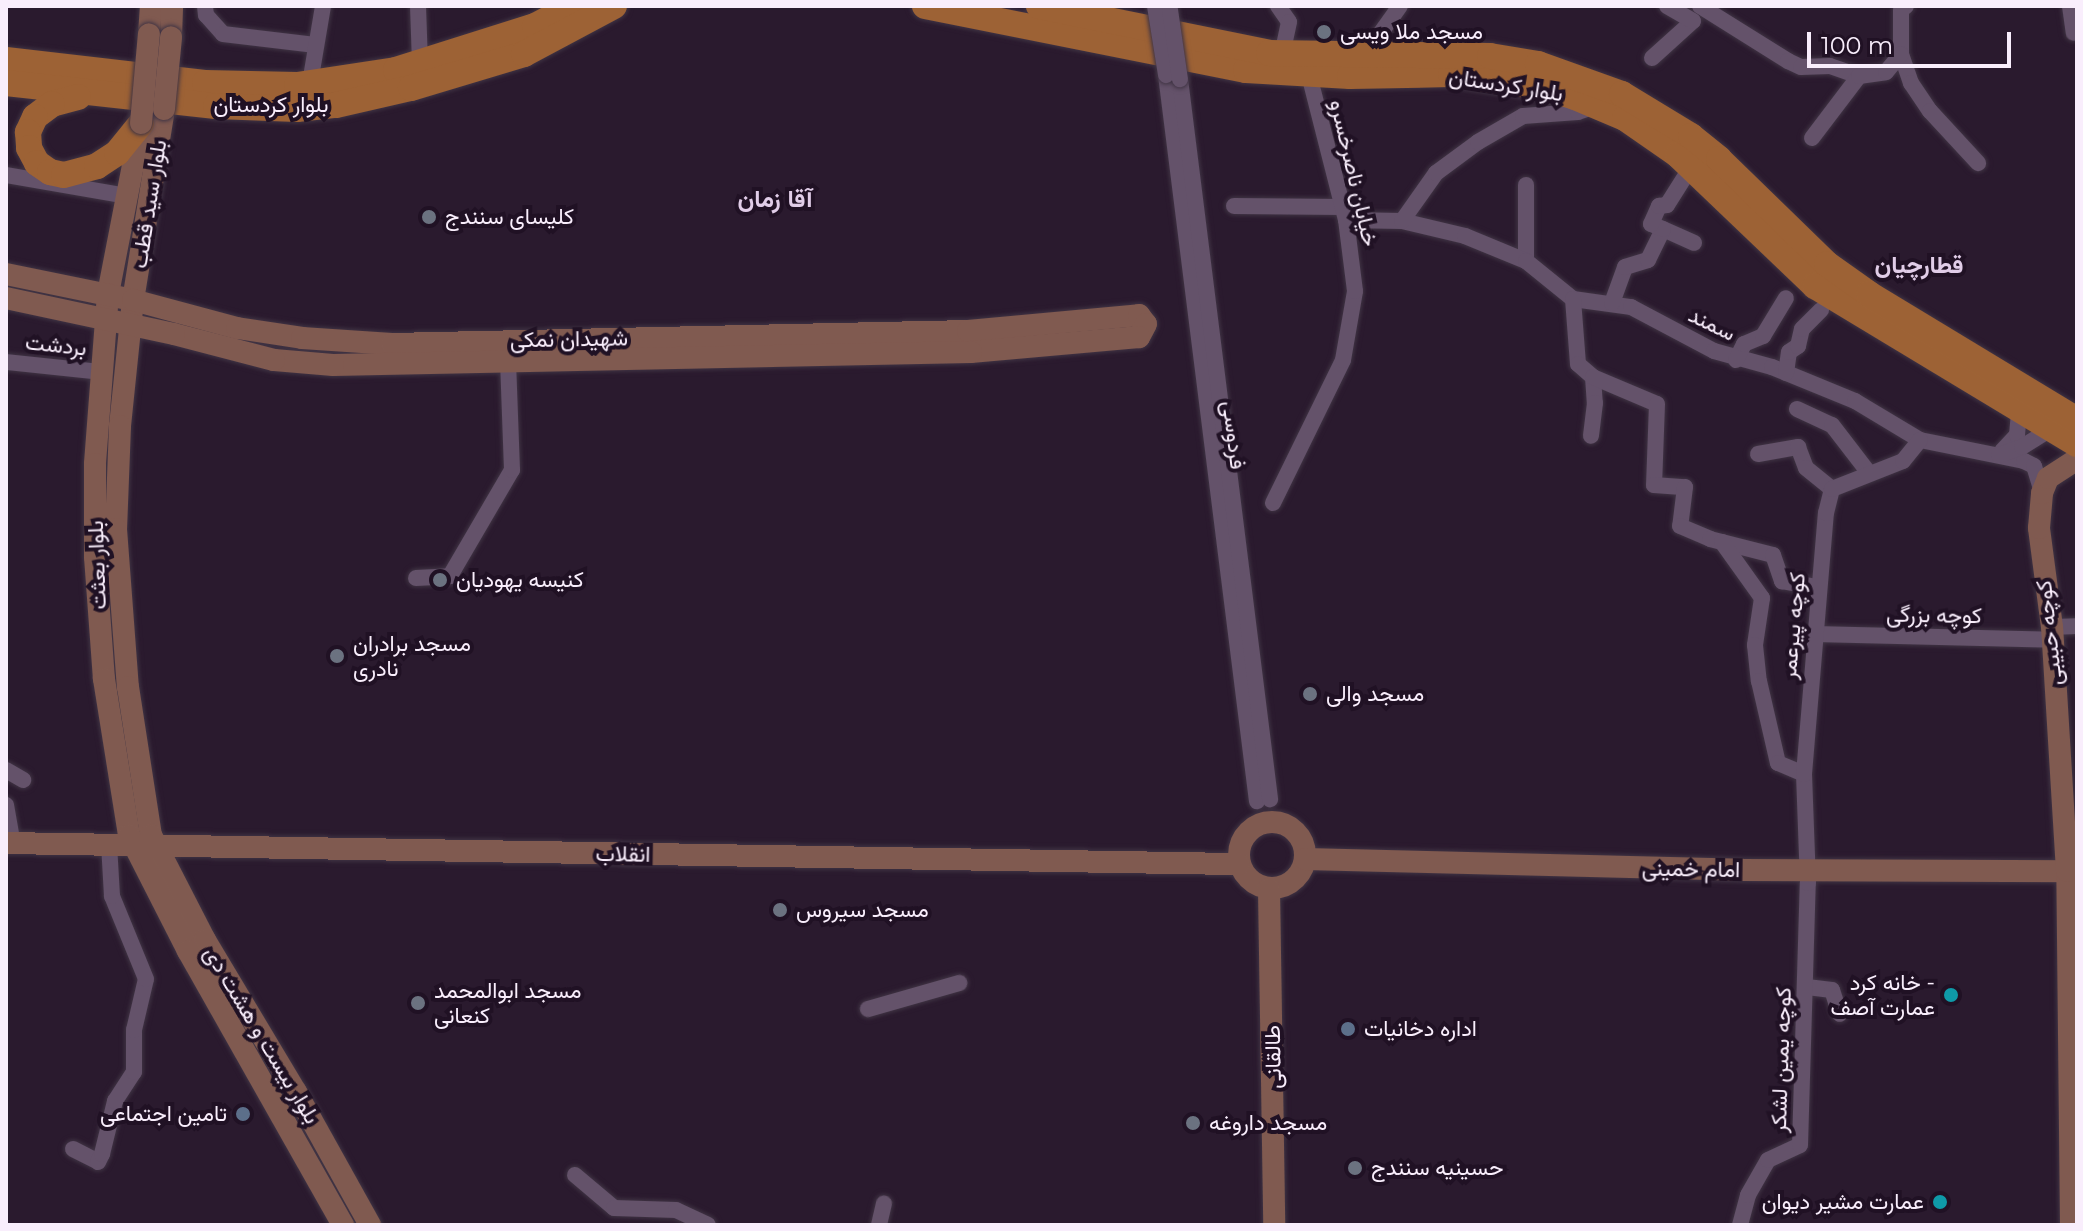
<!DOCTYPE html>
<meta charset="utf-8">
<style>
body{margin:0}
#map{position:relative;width:2083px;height:1231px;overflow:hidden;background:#2a1a2e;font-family:Montserrat,Vazirmatn,sans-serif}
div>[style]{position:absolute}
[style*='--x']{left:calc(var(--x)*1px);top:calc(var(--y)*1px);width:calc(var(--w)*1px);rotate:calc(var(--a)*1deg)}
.roads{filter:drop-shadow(0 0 2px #403444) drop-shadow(0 0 2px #403444)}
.street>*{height:16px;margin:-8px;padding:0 8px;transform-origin:8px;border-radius:8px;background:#64526a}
.secondary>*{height:22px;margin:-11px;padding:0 11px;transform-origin:11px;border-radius:11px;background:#805a50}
.secondary>.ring{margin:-11px;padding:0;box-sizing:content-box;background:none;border:22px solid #805a50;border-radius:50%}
.primary>*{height:26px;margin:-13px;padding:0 13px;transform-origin:13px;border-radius:13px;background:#9d6235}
.bridges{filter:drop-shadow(0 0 2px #403444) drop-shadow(0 0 2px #403444)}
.street-bridge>*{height:16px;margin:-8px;padding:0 8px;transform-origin:8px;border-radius:8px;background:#64526a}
.secondary-bridge>*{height:22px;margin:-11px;padding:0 11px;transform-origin:11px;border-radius:11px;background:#805a50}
.dots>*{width:22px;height:22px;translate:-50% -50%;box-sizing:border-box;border:4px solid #201124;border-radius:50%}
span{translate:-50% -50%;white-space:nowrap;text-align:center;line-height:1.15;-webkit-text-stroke:8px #201124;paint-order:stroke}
.poi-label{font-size:22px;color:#f9eefc}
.left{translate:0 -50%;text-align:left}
.right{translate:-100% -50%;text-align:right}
.street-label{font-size:22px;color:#f9eefc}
.neighbourhood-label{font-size:24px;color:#e1cde8;font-weight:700}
.frame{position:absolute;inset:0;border:8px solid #f9eefc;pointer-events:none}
.scale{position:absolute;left:1807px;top:32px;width:204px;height:36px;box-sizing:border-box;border:4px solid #f9eefc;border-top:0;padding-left:10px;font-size:24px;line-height:28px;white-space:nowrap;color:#f9eefc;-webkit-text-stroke:6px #201124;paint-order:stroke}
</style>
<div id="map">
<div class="roads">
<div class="street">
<div style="--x:205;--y:6;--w:9;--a:84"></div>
<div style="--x:206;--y:15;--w:25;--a:48"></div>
<div style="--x:223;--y:34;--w:93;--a:6.8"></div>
<div style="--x:418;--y:6;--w:57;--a:88"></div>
<div style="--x:1278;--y:6;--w:19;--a:55"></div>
<div style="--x:1289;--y:22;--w:33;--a:102"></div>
<div style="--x:1700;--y:6;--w:104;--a:32"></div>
<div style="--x:1788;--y:61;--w:14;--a:25"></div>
<div style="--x:1801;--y:67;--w:29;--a:-2"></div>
<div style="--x:1830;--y:66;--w:31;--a:19"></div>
<div style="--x:1906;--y:6;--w:6;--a:141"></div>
<div style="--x:1901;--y:10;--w:44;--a:90"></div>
<div style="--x:1901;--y:54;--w:31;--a:71"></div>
<div style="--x:1911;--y:83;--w:34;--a:56"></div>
<div style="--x:1930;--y:111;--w:71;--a:47.3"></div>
<div style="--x:2070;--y:6;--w:27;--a:82"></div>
<div style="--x:1365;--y:55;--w:60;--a:-54.5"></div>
<div style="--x:1652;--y:58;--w:55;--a:-42.1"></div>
<div style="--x:1693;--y:21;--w:30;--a:-150"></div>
<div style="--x:1166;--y:75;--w:732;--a:82.86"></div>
<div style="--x:1180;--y:79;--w:726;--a:82.87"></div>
<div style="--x:310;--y:83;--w:78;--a:-80.4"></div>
<div style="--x:1812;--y:138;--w:78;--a:-52.8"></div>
<div style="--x:1859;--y:76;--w:27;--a:-8"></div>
<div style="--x:1886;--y:72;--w:23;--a:-50"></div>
<div style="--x:6;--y:175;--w:123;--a:9.8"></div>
<div style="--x:1526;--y:185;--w:76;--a:90"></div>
<div style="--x:1234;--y:206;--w:108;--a:0.5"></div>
<div style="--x:1346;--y:220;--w:56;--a:1"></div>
<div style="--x:1402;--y:221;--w:65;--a:13.4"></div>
<div style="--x:1465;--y:236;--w:66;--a:22.3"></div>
<div style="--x:1526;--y:261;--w:60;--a:39"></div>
<div style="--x:1573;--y:299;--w:59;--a:7.9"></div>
<div style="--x:1631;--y:307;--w:94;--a:27.9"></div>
<div style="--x:1714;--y:351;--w:60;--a:15.4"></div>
<div style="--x:1772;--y:367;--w:90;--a:22.3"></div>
<div style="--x:1855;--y:401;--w:76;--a:31"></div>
<div style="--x:1920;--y:440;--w:106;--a:11.4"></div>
<div style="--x:2024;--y:461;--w:11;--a:27"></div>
<div style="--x:2034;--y:466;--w:28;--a:73"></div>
<div style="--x:1402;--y:221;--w:59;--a:-54.7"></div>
<div style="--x:1436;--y:173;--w:52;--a:-36.4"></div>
<div style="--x:1478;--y:142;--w:52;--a:-30"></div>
<div style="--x:1523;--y:116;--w:55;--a:-4.2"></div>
<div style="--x:1578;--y:112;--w:18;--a:-19"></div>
<div style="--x:1663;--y:229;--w:34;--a:24"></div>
<div style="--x:1573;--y:299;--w:65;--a:85.6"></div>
<div style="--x:1578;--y:364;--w:20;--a:41"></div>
<div style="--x:1593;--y:377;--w:26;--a:86"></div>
<div style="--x:1595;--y:403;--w:33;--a:97"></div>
<div style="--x:1612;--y:303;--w:38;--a:-70"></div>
<div style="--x:1625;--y:267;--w:24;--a:-17"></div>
<div style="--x:1648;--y:260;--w:34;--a:-64"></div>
<div style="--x:1663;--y:229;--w:13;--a:-157"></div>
<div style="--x:1651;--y:224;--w:20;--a:-66"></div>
<div style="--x:1659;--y:206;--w:8;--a:-7"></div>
<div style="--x:1667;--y:205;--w:45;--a:-57.7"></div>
<div style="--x:1736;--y:360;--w:18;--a:-63"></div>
<div style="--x:1744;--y:344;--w:21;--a:-23"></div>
<div style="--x:1763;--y:336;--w:44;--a:-58.8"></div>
<div style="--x:6;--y:362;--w:96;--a:6"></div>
<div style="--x:1786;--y:373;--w:21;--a:-82"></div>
<div style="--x:1789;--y:352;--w:11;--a:-34"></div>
<div style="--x:1798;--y:346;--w:17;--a:-77"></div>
<div style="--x:1802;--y:329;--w:27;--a:-45"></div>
<div style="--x:1593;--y:377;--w:69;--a:22.9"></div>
<div style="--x:1657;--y:404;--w:81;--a:92.1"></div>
<div style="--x:1654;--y:485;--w:31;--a:4"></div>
<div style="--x:1685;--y:487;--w:39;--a:97"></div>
<div style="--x:1680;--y:526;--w:33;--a:23"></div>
<div style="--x:1710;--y:539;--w:65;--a:14.3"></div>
<div style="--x:1773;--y:555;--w:28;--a:71"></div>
<div style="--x:1782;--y:581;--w:36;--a:10"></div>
<div style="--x:1797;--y:409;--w:38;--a:25"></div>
<div style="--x:1832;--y:425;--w:61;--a:52.4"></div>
<div style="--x:2002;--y:451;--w:22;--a:-47"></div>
<div style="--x:2017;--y:435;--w:24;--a:-85"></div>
<div style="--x:1758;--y:454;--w:41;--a:-9.9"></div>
<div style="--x:1798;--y:447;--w:22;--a:69"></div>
<div style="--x:1806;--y:468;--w:33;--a:39"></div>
<div style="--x:1999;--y:455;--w:24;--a:-19"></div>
<div style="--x:2022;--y:447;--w:34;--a:-32"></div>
<div style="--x:1273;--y:503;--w:159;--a:-63.9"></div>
<div style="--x:1343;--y:360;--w:70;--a:-80.1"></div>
<div style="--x:1355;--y:291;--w:72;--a:-97.2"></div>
<div style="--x:1346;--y:220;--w:150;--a:-104.3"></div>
<div style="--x:1722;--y:542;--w:69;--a:54.5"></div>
<div style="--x:1762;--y:598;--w:48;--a:98.5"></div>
<div style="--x:1755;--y:645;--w:36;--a:84"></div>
<div style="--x:1759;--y:681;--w:84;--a:77"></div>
<div style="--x:1778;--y:763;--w:28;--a:23"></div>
<div style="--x:416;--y:578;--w:34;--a:-3"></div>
<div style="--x:450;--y:576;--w:123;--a:-59.7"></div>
<div style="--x:512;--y:470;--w:107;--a:-92.1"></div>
<div style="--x:2052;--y:627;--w:25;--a:-2"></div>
<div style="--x:1814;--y:634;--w:239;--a:1.4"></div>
<div style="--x:6;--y:770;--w:20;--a:30"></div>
<div style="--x:6;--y:805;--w:39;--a:80"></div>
<div style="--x:1807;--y:987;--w:25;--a:7"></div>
<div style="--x:1832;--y:990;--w:25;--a:72"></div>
<div style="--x:868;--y:1009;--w:95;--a:-15.9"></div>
<div style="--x:73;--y:1149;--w:28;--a:27"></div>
<div style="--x:98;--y:1162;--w:9;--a:-63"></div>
<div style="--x:102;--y:1154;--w:55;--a:-76.2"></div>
<div style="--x:115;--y:1101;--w:35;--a:-57"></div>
<div style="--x:134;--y:1072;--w:42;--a:-90"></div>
<div style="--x:134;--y:1030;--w:52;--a:-76.8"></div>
<div style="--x:146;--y:979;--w:90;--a:-112.3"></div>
<div style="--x:112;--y:896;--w:52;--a:-93.3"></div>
<div style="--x:575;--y:1175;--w:51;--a:40.2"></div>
<div style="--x:614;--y:1208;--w:62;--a:1.8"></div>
<div style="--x:676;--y:1210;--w:35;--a:25"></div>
<div style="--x:879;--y:1225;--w:22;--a:-77"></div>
<div style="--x:1740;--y:1225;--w:31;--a:-75"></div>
<div style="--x:1748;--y:1195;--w:40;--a:-60.3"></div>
<div style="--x:1768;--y:1160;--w:35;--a:-25"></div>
<div style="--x:1800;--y:1145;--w:262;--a:-88.3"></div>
<div style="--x:1808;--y:883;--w:109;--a:-92.1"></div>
<div style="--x:1804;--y:774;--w:262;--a:-85.2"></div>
<div style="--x:1826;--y:513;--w:25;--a:-76"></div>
<div style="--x:1832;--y:489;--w:76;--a:-21.5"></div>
<div style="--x:1903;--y:461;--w:27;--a:-51"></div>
</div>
<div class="secondary">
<div style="--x:149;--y:34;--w:28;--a:-86"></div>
<div style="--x:171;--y:37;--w:31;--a:-88"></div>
<div style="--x:164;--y:109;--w:193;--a:99.2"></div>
<div style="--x:133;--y:300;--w:127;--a:95.9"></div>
<div style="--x:120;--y:426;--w:103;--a:92.2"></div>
<div style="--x:116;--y:529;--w:158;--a:85.7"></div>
<div style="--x:128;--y:687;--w:150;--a:81.2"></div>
<div style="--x:151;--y:835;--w:118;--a:62.8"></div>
<div style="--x:205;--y:940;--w:177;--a:59.1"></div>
<div style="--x:296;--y:1092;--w:152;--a:60.9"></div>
<div style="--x:141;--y:124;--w:173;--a:101"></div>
<div style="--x:108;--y:294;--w:170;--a:94.4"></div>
<div style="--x:95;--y:464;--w:93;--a:90"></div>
<div style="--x:95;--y:557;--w:122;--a:85.8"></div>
<div style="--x:104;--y:679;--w:158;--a:80.9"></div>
<div style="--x:129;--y:835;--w:130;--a:63"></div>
<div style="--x:188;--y:951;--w:315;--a:60.5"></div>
<div style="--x:6;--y:274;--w:130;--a:11.6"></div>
<div style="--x:133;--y:300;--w:108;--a:15.1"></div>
<div style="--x:237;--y:328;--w:66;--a:8.7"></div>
<div style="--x:302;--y:338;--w:90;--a:3.8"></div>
<div style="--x:392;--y:344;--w:576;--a:-1.29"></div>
<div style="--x:968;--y:331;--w:172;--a:-5.3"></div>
<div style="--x:1139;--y:315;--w:11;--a:52"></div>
<div style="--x:1146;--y:324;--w:15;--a:118"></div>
<div style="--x:1139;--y:337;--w:169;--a:174.9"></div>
<div style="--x:971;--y:352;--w:638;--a:178.83"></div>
<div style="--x:333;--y:365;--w:59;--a:-175.2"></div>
<div style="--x:274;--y:360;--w:103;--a:-165.4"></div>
<div style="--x:174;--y:334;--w:172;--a:-167.9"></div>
<div class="ring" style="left:1239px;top:822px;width:44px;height:44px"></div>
<div style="--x:6;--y:843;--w:1233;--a:0.98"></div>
<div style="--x:1305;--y:859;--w:437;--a:1.4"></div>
<div style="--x:1742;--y:870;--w:335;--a:0.2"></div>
<div style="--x:1269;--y:889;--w:336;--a:89.1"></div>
<div style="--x:2071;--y:1225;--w:354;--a:-90.6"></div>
<div style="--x:2067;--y:871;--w:244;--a:-93.5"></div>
<div style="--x:2052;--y:627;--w:100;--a:-97.5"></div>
<div style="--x:2039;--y:528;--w:35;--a:-85"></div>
<div style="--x:2042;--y:493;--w:16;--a:-68"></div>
<div style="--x:2048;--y:478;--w:35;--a:-33"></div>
</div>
<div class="primary">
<div style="--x:925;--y:6;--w:327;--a:11.3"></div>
<div style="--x:1246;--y:70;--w:104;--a:3.3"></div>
<div style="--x:1350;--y:76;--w:101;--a:-1.1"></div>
<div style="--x:1451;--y:74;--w:97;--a:8.3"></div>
<div style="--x:1547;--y:88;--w:29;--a:18"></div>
<div style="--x:1575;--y:97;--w:54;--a:22.8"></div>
<div style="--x:1625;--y:118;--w:65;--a:34.9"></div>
<div style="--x:1678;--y:155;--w:190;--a:43.7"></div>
<div style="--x:1815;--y:286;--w:306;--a:31.1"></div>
<div style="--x:1039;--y:6;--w:235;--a:11.5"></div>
<div style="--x:1269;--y:53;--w:221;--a:0.8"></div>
<div style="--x:1490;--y:56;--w:49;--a:9.5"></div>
<div style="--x:1538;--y:64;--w:89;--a:19.7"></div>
<div style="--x:1622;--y:94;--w:81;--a:31.3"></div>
<div style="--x:1691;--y:136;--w:36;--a:39"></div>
<div style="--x:1719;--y:159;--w:151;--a:44.2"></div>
<div style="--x:1827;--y:264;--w:52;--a:35.5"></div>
<div style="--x:1869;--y:294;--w:243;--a:31.2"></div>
<div style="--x:6;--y:60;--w:200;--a:6.6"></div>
<div style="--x:205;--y:83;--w:92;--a:1.2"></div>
<div style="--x:297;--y:85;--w:100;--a:-8.6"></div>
<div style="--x:396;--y:70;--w:146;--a:-17.6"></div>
<div style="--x:535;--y:26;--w:43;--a:-27.8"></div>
<div style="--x:6;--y:83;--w:211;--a:6.3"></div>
<div style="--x:216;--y:106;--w:81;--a:2.1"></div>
<div style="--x:297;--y:109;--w:39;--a:-6"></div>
<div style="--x:336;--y:105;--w:77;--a:-12.8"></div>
<div style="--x:411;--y:88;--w:118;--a:-16.7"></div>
<div style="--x:524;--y:54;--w:102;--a:-28.1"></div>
<div style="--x:78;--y:97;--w:27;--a:165"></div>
<div style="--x:52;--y:104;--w:21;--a:143"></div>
<div style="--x:35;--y:117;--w:17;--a:115"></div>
<div style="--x:28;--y:132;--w:16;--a:86"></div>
<div style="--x:29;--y:148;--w:17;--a:62"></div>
<div style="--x:37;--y:163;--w:16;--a:35"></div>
<div style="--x:50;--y:172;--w:14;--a:12"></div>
<div style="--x:64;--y:175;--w:34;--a:-15"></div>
<div style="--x:97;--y:166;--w:24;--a:-33"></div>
<div style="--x:117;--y:153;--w:38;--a:-51"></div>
</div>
</div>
<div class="bridges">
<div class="street-bridge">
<div style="--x:1155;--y:6;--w:70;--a:80.9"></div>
<div style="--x:1170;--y:10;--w:70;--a:81.8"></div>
</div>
<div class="secondary-bridge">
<div style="--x:164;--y:109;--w:72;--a:-84.4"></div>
<div style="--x:141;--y:123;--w:89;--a:-84.9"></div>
</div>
</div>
<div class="dots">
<div style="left:1324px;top:32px;background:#6b7280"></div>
<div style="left:429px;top:217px;background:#6b7280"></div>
<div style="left:440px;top:580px;background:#6b7280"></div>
<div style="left:337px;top:656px;background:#6b7280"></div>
<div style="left:1310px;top:694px;background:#6b7280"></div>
<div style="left:780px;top:910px;background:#6b7280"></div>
<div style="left:1951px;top:995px;background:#0f9aa8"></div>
<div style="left:418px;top:1003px;background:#6b7280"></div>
<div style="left:1348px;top:1029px;background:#5c6f8a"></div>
<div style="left:243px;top:1114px;background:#5c6f8a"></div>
<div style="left:1193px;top:1123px;background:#6b7280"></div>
<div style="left:1355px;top:1168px;background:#6b7280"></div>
<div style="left:1940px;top:1202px;background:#0f9aa8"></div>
</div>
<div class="poi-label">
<span class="left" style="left:1340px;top:32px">مسجد ملا ویسی</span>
<span class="left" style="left:445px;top:217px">کلیسای سنندج</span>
<span class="left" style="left:456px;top:580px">کنیسه یهودیان</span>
<span class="left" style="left:353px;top:656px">مسجد برادران<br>نادری</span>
<span class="left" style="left:1326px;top:694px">مسجد والی</span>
<span class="left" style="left:796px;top:910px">مسجد سیروس</span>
<span class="right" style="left:1935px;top:995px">خانه کرد -<br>عمارت آصف</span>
<span class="left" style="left:434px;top:1003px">مسجد ابوالمحمد<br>کنعانی</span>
<span class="left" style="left:1364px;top:1029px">اداره دخانیات</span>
<span class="right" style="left:227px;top:1114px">تامین اجتماعی</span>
<span class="left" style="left:1209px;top:1123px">مسجد داروغه</span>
<span class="left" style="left:1371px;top:1168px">حسینیه سنندج</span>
<span class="right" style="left:1924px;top:1202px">عمارت مشیر دیوان</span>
</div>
<div class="street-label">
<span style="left:1506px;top:85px;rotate:9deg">بلوار کردستان</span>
<span style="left:271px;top:105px">بلوار کردستان</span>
<span style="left:1354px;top:173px;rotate:77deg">خیابان ناصرخسرو</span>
<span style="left:149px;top:204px;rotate:-81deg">بلوار سید قطب</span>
<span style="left:1712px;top:324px;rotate:26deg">سمند</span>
<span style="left:569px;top:339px;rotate:-1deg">شهیدان نمکی</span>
<span style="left:56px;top:345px;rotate:6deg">بردشت</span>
<span style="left:1234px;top:435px;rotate:83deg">فردوسی</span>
<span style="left:97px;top:565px;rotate:-92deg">بلوار بعثت</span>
<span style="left:1934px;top:615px;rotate:1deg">کوچه بزرگی</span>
<span style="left:1793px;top:626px;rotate:-85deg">کوچه پیرعمر</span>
<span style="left:2049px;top:633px;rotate:-96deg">کوچه حبیبی</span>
<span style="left:623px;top:854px;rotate:1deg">انقلاب</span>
<span style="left:1691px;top:869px;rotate:1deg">امام خمینی</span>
<span style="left:262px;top:1035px;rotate:59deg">بلوار بیست و هشت دی</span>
<span style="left:1273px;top:1057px;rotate:-91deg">طالقانی</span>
<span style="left:1781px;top:1060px;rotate:-88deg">کوچه یمین لشکر</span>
</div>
<div class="neighbourhood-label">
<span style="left:775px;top:199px">آقا زمان</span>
<span style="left:1919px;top:265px">قطارچیان</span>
</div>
<div class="frame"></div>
<div class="scale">100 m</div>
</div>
